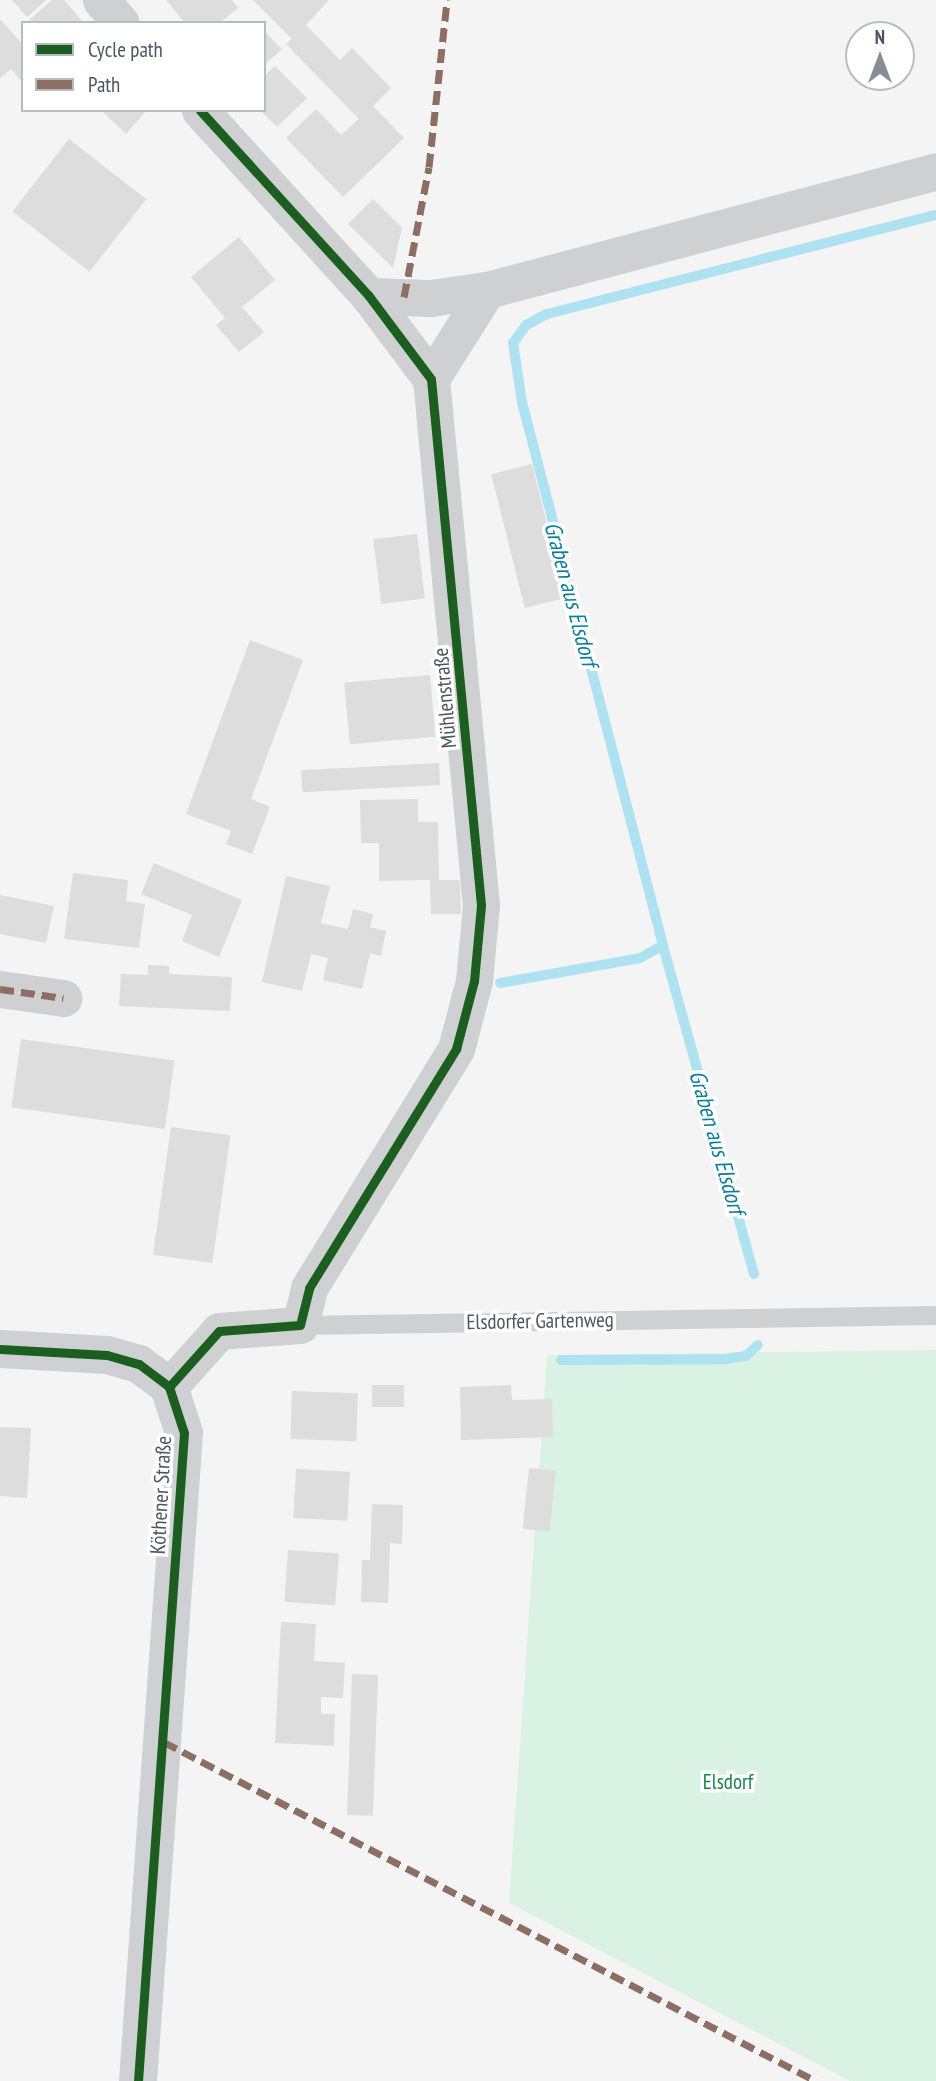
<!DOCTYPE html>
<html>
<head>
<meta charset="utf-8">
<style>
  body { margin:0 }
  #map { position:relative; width:936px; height:2081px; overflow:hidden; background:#f4f4f4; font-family:"PT Sans Narrow",sans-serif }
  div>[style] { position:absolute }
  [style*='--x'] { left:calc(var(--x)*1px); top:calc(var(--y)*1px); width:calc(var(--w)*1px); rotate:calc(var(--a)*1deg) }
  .green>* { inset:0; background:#d9f2e3 }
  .stream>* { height:10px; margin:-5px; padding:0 5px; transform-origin:5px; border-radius:5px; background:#aee2f0 }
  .building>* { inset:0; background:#ddddde; transform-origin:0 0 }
  .lane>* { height:19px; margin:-9.5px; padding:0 9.5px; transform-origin:9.5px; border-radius:9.5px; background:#ced0d2 }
  .street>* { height:37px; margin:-18.5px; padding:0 18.5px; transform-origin:18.5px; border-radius:18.5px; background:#ced0d2 }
  .secondary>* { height:38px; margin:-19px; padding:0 19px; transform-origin:19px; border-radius:19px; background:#ced0d4 }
  .quiet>* { height:7px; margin-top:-3.5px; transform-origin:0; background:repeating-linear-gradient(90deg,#8d6e63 0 14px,transparent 0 21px) }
  .cycleway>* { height:9px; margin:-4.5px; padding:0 4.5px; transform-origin:4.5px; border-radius:4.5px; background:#1b5e20 }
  span { translate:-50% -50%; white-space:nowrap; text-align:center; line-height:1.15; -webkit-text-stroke:7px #fff; paint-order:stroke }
  .street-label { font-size:21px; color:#4a5661 }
  .park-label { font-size:21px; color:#17864f }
  .water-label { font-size:23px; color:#0c7c9b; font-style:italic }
  .legend { position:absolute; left:21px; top:21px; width:245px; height:91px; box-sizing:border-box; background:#fff; border:2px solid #b7bbc0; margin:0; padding:9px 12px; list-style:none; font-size:21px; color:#4a5661 }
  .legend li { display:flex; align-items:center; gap:14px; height:35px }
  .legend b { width:35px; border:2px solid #b7bbc0 }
  .north { position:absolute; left:845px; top:21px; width:70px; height:70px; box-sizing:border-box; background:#fff; border:2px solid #b7bbc0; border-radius:50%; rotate:0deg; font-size:19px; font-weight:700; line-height:28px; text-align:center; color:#4a5661 }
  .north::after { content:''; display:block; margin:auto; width:24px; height:32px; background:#868d94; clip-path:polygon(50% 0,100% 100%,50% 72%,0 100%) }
</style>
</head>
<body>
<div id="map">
  <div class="green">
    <div style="clip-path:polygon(936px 1350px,936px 2081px,850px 2081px,509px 1903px,547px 1355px)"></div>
  </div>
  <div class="stream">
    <div style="--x:500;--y:983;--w:142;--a:-10.1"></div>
    <div style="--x:640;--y:958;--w:26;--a:-29"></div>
    <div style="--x:754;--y:1274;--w:341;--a:-105.5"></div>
    <div style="--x:663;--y:945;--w:561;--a:-104.56"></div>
    <div style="--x:522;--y:402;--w:60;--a:-98.7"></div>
    <div style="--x:513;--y:343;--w:22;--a:-54"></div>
    <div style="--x:526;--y:325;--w:24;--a:-28"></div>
    <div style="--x:547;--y:314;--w:401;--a:-14.3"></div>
    <div style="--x:561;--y:1360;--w:165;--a:-0.3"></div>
    <div style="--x:726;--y:1359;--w:20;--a:-9"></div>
    <div style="--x:746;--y:1356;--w:16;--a:-43"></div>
  </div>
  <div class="building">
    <div style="clip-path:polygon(12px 0,46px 0,27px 17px)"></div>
    <div style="clip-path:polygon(52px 0,64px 0,84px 23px,31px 23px,29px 20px)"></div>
    <div style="clip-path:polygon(166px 0,232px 0,238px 8px,220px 23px,185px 23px)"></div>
    <div style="clip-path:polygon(253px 0,329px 0,306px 25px,340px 60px,352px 48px,391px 88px,373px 106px,404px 138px,343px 197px,286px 138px,316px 109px,341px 135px,359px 119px,286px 44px,292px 39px)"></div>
    <div style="clip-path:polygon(0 19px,23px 45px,23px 83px,11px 69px,0 78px)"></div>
    <div style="clip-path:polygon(264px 31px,282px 49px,264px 65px)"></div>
    <div style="clip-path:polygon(275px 66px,307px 98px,277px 127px,260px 110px,264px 110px,264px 76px)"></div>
    <div style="clip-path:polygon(101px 110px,147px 110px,126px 134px)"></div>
    <div style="left:69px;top:139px;width:98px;height:92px;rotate:38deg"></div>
    <div style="clip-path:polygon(373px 199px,402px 228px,393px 268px,348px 224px)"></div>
    <div style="clip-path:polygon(239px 237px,275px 280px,242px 307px,264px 332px,239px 352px,216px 325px,225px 318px,191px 277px)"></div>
    <div style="left:532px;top:464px;width:138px;height:42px;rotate:76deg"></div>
    <div style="left:417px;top:534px;width:65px;height:44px;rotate:83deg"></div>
    <div style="clip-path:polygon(250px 640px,303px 660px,251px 799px,270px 807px,252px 854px,226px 844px,231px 831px,186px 814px)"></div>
    <div style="left:430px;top:675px;width:62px;height:86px;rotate:85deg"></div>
    <div style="left:439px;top:763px;width:22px;height:138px;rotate:87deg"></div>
    <div style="clip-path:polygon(418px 799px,418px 822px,438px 822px,439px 880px,460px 880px,461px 914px,431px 914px,430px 880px,379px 881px,379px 843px,361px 843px,360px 800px)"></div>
    <div style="clip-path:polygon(154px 863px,242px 900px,219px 957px,182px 941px,192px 915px,141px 894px)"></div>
    <div style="clip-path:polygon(73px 873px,128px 880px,126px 901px,145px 904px,139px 948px,64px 939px)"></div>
    <div style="clip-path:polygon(286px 876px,330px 886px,321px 923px,348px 929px,353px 909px,373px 914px,370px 927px,386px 931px,381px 956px,370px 953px,362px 989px,323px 980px,328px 958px,311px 954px,302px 991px,262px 982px)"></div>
    <div style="clip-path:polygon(0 895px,54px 906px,46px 943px,0 934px)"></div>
    <div style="clip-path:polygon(148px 965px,169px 966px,169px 974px,232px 977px,230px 1011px,119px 1006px,121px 974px,148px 975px)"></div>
    <div style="left:21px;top:1039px;width:155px;height:69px;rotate:8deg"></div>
    <div style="left:171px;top:1127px;width:60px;height:129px;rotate:8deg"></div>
    <div style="left:372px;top:1385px;width:32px;height:22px"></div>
    <div style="clip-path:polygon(511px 1385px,512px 1400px,552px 1399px,553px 1437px,461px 1440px,460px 1387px)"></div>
    <div style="left:292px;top:1391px;width:66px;height:48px;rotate:2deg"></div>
    <div style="clip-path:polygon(0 1427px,31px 1428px,27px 1498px,0 1496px)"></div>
    <div style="left:529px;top:1468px;width:27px;height:61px;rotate:6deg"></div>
    <div style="left:296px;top:1469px;width:54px;height:49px;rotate:3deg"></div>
    <div style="clip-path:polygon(372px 1504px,403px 1505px,402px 1544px,390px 1543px,388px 1603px,361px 1602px,362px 1560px,370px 1560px)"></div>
    <div style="left:288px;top:1550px;width:51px;height:52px;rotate:4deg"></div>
    <div style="clip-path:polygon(281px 1622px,316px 1624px,314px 1661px,345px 1663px,343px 1698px,321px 1697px,321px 1714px,335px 1714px,334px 1746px,275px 1743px)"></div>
    <div style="left:352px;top:1674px;width:26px;height:141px;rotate:2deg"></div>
  </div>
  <div class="lane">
    <div style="--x:300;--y:1325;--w:636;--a:-0.9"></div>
  </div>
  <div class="street">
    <div style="--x:101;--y:0;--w:30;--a:49"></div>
    <div style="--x:369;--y:296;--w:61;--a:1.9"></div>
    <div style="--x:430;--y:298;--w:58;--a:-8"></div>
    <div style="--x:431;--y:379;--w:105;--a:-57.8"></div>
    <div style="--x:487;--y:290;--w:465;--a:-14.8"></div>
    <div style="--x:0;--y:989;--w:64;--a:8.1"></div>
    <div style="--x:169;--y:1387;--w:75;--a:-48.2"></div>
    <div style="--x:219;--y:1331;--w:81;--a:-4.2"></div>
    <div style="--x:300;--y:1325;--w:38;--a:-76"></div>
    <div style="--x:309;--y:1288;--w:281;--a:-58.4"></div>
    <div style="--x:456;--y:1049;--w:70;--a:-75.2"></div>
    <div style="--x:474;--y:981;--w:76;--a:-84.7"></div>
    <div style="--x:481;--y:905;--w:528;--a:-95.43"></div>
    <div style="--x:431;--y:379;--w:104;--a:-126.8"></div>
    <div style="--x:369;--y:296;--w:251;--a:-132.3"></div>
  </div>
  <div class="secondary">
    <div style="--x:0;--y:1349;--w:107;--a:3.2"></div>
    <div style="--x:107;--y:1355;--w:33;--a:16"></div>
    <div style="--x:139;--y:1364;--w:38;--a:37"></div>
    <div style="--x:169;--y:1387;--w:48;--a:71.9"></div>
    <div style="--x:184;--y:1433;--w:650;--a:94.06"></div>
  </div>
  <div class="quiet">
    <div style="--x:404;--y:297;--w:132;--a:-79.1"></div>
    <div style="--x:429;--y:167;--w:168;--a:-83.8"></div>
    <div style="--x:0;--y:989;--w:64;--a:8.1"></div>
    <div style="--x:164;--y:1742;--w:735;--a:27.47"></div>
  </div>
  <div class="cycleway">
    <div style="--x:0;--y:1349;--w:107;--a:3.2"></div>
    <div style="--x:107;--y:1355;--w:33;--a:16"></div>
    <div style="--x:139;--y:1364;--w:38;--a:37"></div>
    <div style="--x:169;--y:1387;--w:48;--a:71.9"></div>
    <div style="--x:184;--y:1433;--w:650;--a:94.06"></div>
    <div style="--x:169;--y:1387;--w:75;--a:-48.2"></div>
    <div style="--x:219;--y:1331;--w:81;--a:-4.2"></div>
    <div style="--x:300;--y:1325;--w:38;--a:-76"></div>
    <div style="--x:309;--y:1288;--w:281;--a:-58.4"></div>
    <div style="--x:456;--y:1049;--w:70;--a:-75.2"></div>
    <div style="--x:474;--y:981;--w:76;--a:-84.7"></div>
    <div style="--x:481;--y:905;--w:528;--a:-95.43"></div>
    <div style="--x:431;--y:379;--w:104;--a:-126.8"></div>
    <div style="--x:369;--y:296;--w:251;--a:-132.3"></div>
  </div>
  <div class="street-label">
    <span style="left:445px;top:698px;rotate:-95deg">Mühlenstraße</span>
    <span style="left:540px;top:1321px;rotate:-1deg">Elsdorfer Gartenweg</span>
    <span style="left:161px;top:1495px;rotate:-87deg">Köthener Straße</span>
  </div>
  <div class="park-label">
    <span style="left:728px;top:1782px">Elsdorf</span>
  </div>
  <div class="water-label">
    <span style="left:571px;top:594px;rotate:75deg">Graben aus Elsdorf</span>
    <span style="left:717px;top:1142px;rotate:74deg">Graben aus Elsdorf</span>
  </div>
  <ul class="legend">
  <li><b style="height:9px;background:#1b5e20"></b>Cycle path</li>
  <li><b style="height:9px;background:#8d6e63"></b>Path</li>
  </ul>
  <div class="north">N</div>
</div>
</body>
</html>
